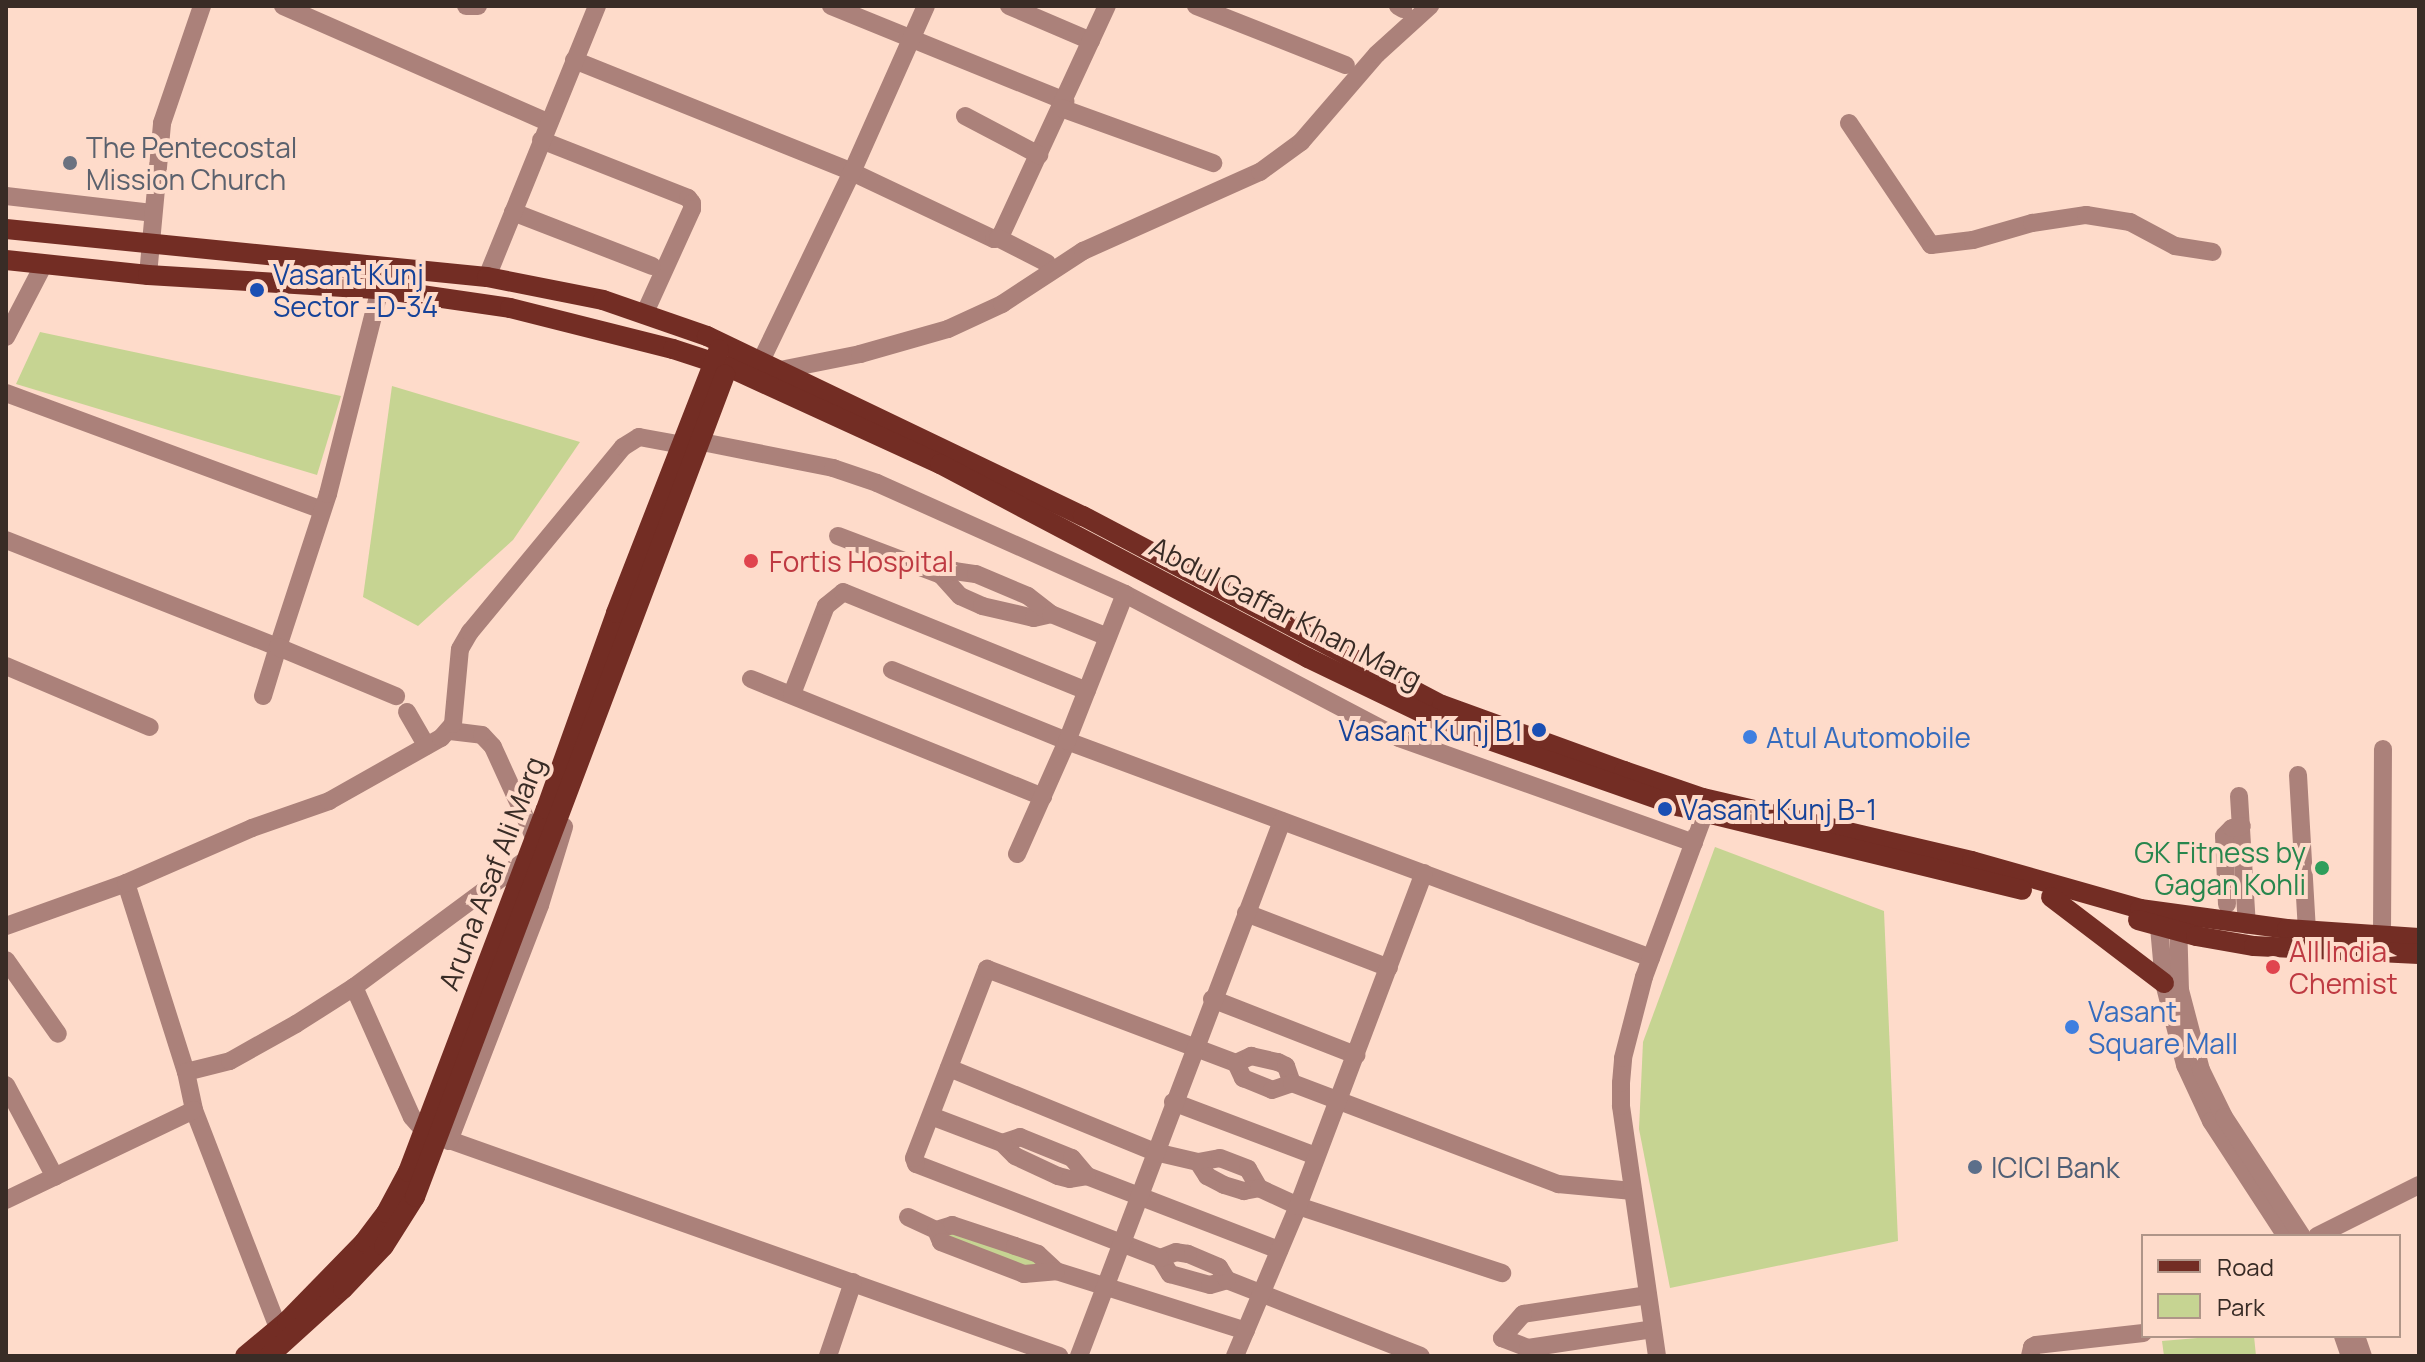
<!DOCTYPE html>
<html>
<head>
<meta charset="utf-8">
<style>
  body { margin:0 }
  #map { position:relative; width:2425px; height:1362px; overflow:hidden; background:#fedbca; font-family:Manrope,sans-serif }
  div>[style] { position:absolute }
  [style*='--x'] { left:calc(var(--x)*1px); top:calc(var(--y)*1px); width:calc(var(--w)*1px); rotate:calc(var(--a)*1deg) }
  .green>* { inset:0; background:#c6d492 }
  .minor>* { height:18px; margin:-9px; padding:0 9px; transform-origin:9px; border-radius:9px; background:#ab817a }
  .major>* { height:20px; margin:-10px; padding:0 10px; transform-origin:10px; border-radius:10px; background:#732d24 }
  .dots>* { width:22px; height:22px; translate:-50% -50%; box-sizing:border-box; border:4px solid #fedbca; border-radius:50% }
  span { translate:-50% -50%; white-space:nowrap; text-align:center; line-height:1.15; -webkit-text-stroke:8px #fedbca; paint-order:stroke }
  .worship-label { font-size:28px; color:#5b616d }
  .left { translate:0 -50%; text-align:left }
  .transit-label { font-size:28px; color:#164399 }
  .right { translate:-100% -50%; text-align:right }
  .health-label { font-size:28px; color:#be3a42 }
  .street-label { font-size:28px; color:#392c26 }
  .shop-label { font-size:28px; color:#366cbe }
  .leisure-label { font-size:28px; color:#27864d }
  .service-label { font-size:28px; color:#4e5e75 }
  .frame { position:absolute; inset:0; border:8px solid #392c26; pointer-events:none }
  .legend { position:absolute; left:2141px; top:1234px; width:260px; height:104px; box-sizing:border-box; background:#fedbca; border:2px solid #af9588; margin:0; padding:10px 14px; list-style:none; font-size:24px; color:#392c26 }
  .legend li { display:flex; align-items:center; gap:16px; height:40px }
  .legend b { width:40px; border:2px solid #af9588 }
</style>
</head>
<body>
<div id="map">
  <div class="green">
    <div style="clip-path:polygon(40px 332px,341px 396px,317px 475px,16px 384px)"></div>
    <div style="clip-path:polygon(392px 386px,580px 442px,513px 540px,418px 626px,363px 597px)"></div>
    <div style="clip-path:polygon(1715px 847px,1884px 911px,1898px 1241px,1670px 1288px,1639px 1129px,1643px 1042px)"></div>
    <div style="clip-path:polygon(950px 1229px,1037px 1259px,1031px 1275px,931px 1232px)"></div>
    <div style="clip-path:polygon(2221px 1336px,2254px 1336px,2256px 1356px,2164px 1356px,2162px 1341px)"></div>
  </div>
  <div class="minor">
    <div style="--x:283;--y:6;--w:288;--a:23.7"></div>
    <div style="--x:466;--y:6;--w:12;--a:0"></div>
    <div style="--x:831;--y:6;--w:253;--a:22.1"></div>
    <div style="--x:1009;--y:6;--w:89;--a:23.1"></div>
    <div style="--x:1196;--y:6;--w:161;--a:21.5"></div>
    <div style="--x:1398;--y:6;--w:6;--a:31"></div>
    <div style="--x:574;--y:60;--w:300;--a:21.9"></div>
    <div style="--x:852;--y:172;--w:157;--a:25.3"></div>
    <div style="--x:994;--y:239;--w:8;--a:-30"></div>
    <div style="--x:1001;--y:235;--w:252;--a:-65.2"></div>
    <div style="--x:1061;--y:108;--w:162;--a:19.9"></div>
    <div style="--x:965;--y:116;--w:84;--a:27.8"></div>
    <div style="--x:1849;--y:123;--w:147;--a:56.1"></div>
    <div style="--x:1931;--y:245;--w:42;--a:-6.8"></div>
    <div style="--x:1973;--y:240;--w:61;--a:-16.1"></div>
    <div style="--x:2032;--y:223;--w:55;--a:-8.4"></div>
    <div style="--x:2086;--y:215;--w:45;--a:9"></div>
    <div style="--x:2130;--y:222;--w:51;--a:28.1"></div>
    <div style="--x:2175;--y:246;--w:38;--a:9"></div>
    <div style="--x:541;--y:140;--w:158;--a:21.5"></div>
    <div style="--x:688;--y:198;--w:6;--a:51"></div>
    <div style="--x:692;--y:203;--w:6;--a:90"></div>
    <div style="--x:692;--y:209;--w:116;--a:114.4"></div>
    <div style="--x:6;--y:196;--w:147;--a:6.6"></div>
    <div style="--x:513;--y:212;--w:149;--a:21.2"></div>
    <div style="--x:998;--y:238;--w:55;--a:27"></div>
    <div style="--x:148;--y:275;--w:153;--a:-84.7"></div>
    <div style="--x:162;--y:123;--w:124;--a:-71.1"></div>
    <div style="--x:487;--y:277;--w:292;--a:-67.9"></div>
    <div style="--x:6;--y:337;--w:82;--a:-62.5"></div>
    <div style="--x:760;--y:363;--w:212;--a:-64.3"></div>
    <div style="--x:852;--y:172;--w:182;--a:-66"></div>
    <div style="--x:775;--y:371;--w:87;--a:-11.3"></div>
    <div style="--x:860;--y:354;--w:91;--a:-15.9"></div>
    <div style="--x:948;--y:329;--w:60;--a:-24.8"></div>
    <div style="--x:1002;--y:304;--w:97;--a:-33.2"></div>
    <div style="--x:1083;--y:251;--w:194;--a:-24.1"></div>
    <div style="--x:1260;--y:172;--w:51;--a:-36.2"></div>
    <div style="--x:1301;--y:142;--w:116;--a:-49.2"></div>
    <div style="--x:1377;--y:54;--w:72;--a:-42.2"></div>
    <div style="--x:6;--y:393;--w:337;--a:20.3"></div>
    <div style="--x:702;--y:442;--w:134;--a:11.2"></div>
    <div style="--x:833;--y:468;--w:46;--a:18.8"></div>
    <div style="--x:877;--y:483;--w:272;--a:24.1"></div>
    <div style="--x:1125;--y:594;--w:310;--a:27.7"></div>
    <div style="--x:1399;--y:738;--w:313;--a:19.6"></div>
    <div style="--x:838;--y:536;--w:110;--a:20.7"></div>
    <div style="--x:941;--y:575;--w:28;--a:48"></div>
    <div style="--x:960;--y:596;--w:24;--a:24"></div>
    <div style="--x:982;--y:606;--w:53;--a:13"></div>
    <div style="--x:1034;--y:618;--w:17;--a:-13"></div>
    <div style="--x:6;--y:540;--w:292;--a:21.5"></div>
    <div style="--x:278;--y:647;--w:161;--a:-71.9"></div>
    <div style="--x:328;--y:494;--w:211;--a:-75.8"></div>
    <div style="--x:941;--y:575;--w:14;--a:-17"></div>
    <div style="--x:954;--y:571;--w:22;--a:8"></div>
    <div style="--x:976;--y:574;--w:56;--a:22.9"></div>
    <div style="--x:1028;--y:596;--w:29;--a:38"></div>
    <div style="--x:1051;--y:614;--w:61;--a:22"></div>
    <div style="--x:6;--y:666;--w:156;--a:23"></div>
    <div style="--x:892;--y:670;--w:189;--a:22.1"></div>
    <div style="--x:1067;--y:741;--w:623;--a:20.38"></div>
    <div style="--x:751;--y:679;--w:315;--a:22"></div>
    <div style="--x:792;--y:694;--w:94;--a:-68.9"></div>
    <div style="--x:826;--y:606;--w:22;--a:-39"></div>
    <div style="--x:843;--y:592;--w:263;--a:22.1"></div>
    <div style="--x:263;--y:696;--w:51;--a:-73"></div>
    <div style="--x:278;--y:647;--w:128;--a:22.6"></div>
    <div style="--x:407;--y:712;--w:39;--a:60"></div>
    <div style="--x:450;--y:731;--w:32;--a:7"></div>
    <div style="--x:482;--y:735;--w:16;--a:47"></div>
    <div style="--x:493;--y:747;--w:101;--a:65.5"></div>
    <div style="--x:2298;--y:775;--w:156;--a:86.7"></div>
    <div style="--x:2239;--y:796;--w:129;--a:86.5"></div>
    <div style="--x:1017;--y:854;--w:124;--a:-66.1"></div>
    <div style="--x:1067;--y:741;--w:158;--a:-68.5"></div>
    <div style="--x:126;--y:883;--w:198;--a:72.4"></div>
    <div style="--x:186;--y:1072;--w:45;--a:-14"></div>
    <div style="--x:230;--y:1061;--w:76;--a:-29.3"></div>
    <div style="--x:296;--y:1024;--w:69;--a:-32.5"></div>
    <div style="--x:354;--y:987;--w:215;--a:-36.5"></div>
    <div style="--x:2227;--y:904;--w:68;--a:-92.5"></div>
    <div style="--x:2224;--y:836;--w:11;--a:-45"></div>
    <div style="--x:2232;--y:828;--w:10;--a:-11"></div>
    <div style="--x:1246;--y:913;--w:153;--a:21"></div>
    <div style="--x:2163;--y:915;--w:13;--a:108"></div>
    <div style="--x:2159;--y:927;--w:56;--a:84.9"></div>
    <div style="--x:2164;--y:983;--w:85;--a:75.6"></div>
    <div style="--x:2185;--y:1065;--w:62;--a:65.1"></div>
    <div style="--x:2211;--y:1121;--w:137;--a:56.9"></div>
    <div style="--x:2178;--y:919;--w:71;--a:88.4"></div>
    <div style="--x:2180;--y:990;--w:83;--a:75.3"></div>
    <div style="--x:2201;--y:1070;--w:52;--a:63.9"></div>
    <div style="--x:2224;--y:1117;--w:142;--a:56.8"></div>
    <div style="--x:6;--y:926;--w:127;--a:-19.7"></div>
    <div style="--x:126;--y:883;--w:137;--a:-23.6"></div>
    <div style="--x:252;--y:828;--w:82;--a:-19.3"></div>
    <div style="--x:329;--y:801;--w:129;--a:-29.4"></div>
    <div style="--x:441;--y:738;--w:18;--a:-49"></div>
    <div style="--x:453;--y:724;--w:75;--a:-84.7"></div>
    <div style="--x:460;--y:649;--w:20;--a:-60"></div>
    <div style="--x:470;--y:632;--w:240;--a:-50.4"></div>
    <div style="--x:623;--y:447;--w:19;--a:-32"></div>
    <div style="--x:639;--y:437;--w:45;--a:10.3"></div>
    <div style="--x:2382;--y:936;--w:187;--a:-89.7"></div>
    <div style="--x:6;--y:960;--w:90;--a:54.9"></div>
    <div style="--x:354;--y:987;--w:142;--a:66"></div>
    <div style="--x:412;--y:1117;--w:18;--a:49"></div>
    <div style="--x:424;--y:1131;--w:674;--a:19.51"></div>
    <div style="--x:1212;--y:999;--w:155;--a:21.3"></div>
    <div style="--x:1236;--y:1063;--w:17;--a:-25"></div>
    <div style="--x:1251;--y:1056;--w:28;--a:13"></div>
    <div style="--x:1278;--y:1062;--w:9;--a:27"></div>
    <div style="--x:1286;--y:1066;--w:18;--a:71"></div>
    <div style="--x:949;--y:1068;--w:222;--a:22.2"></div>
    <div style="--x:1155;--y:1152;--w:44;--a:13.1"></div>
    <div style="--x:1198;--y:1162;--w:22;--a:-10"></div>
    <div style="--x:1220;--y:1158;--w:30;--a:21"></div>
    <div style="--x:1248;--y:1169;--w:22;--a:60"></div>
    <div style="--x:186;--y:1072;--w:39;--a:78"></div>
    <div style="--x:194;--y:1110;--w:234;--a:68.9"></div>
    <div style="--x:6;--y:1085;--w:104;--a:62"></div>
    <div style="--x:1173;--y:1102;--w:153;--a:20.7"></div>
    <div style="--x:931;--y:1116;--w:76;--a:20.8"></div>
    <div style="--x:1002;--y:1143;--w:18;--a:45"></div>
    <div style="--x:1015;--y:1156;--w:47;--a:24.9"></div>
    <div style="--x:1058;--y:1176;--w:12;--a:14"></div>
    <div style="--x:1070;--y:1179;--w:17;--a:-10"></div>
    <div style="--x:1087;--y:1176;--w:206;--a:21.1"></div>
    <div style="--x:449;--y:1141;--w:253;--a:-68.9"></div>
    <div style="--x:540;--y:905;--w:82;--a:-72.9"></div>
    <div style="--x:1002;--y:1143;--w:19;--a:-18"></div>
    <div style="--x:1020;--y:1137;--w:56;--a:22"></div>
    <div style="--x:1072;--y:1158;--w:23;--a:50"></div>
    <div style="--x:1198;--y:1162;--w:17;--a:57"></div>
    <div style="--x:1207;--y:1176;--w:19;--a:28"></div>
    <div style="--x:1224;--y:1185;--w:21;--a:17"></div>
    <div style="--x:1244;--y:1191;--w:15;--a:-11"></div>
    <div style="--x:1259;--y:1188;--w:43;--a:24.8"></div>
    <div style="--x:1298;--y:1206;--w:215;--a:18.2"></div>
    <div style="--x:6;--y:1200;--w:208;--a:-25.6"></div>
    <div style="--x:908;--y:1217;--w:31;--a:25"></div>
    <div style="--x:936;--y:1230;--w:17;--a:-17"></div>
    <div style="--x:952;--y:1225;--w:66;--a:18.4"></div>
    <div style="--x:1015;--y:1246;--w:24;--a:19"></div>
    <div style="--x:1038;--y:1254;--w:25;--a:43"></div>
    <div style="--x:1056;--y:1271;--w:199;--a:17.5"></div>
    <div style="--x:936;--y:1230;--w:13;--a:67"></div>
    <div style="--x:941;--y:1242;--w:89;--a:21.1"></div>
    <div style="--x:1024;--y:1274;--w:32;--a:-5"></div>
    <div style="--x:2317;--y:1236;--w:114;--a:-26.6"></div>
    <div style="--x:1160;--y:1258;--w:19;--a:58"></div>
    <div style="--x:1170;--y:1274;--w:41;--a:15.4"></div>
    <div style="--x:1210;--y:1285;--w:18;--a:-16"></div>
    <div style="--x:1227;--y:1280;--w:208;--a:21.4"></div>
    <div style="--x:1227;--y:1280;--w:15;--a:-122"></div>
    <div style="--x:1219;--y:1267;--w:34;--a:-157"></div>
    <div style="--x:1188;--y:1254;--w:12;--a:-171"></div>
    <div style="--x:1176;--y:1252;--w:17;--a:159"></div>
    <div style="--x:1160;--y:1258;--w:261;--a:-158.9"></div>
    <div style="--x:916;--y:1164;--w:6;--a:-108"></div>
    <div style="--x:914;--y:1158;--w:203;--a:-68.9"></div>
    <div style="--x:987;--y:969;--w:266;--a:20.7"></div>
    <div style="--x:1236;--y:1063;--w:17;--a:65"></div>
    <div style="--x:1243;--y:1078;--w:31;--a:22"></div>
    <div style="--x:1272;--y:1090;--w:21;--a:-19"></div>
    <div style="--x:1292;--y:1083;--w:285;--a:20.8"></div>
    <div style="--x:1558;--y:1184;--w:75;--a:5.3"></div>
    <div style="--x:1648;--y:1295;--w:126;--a:171.4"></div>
    <div style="--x:1523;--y:1314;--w:32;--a:131"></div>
    <div style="--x:1502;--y:1338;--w:28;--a:21"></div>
    <div style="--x:1528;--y:1348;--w:126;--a:-8.6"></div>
    <div style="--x:2343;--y:1336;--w:21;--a:71"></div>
    <div style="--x:2356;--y:1336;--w:21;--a:71"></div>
    <div style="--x:828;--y:1356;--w:78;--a:-71.3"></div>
    <div style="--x:1079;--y:1356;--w:572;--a:-69.22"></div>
    <div style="--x:1235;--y:1356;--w:163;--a:-67.2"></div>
    <div style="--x:1298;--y:1206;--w:356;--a:-69.3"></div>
    <div style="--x:1657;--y:1356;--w:253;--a:-98.2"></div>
    <div style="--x:1621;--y:1106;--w:23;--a:-90"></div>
    <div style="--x:1621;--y:1083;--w:25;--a:-85"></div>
    <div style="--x:1623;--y:1058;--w:84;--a:-75.5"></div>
    <div style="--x:1644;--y:977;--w:176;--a:-69.7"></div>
    <div style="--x:2030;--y:1356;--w:9;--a:-77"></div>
    <div style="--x:2032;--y:1347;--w:4;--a:-27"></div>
    <div style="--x:2036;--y:1345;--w:108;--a:-6.4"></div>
  </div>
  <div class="major">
    <div style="--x:6;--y:229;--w:483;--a:5.7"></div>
    <div style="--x:487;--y:277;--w:118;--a:11.2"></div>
    <div style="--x:603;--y:300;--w:110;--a:19.1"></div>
    <div style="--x:707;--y:336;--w:417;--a:25.6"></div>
    <div style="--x:1083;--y:516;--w:406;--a:27.8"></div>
    <div style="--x:1442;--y:705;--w:194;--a:19.9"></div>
    <div style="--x:1624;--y:771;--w:83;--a:18.9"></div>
    <div style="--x:1703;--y:798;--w:276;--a:13.2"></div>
    <div style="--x:1972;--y:861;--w:175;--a:15.9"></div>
    <div style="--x:2140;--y:909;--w:148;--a:7.7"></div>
    <div style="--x:2287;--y:929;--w:132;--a:3.9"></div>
    <div style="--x:6;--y:260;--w:143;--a:6"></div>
    <div style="--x:148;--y:275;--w:232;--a:3.5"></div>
    <div style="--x:380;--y:289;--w:131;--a:8.3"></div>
    <div style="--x:510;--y:308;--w:168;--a:14.1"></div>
    <div style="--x:673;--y:349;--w:58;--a:18.1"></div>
    <div style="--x:728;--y:367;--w:233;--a:24.6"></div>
    <div style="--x:940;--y:464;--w:416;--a:27.8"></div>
    <div style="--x:1308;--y:658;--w:157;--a:25.7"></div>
    <div style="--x:1449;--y:726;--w:243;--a:19.3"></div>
    <div style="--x:1678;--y:806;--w:354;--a:13.7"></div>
    <div style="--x:2051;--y:897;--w:142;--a:37.3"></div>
    <div style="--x:2138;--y:920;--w:60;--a:15.4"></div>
    <div style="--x:2196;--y:936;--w:59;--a:9.8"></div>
    <div style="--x:2254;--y:946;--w:165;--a:2.8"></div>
    <div style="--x:245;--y:1356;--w:55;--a:-39.8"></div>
    <div style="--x:287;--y:1321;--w:110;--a:-45.7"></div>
    <div style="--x:364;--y:1242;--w:36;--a:-53"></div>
    <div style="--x:386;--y:1213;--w:47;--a:-61.8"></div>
    <div style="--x:408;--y:1172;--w:388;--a:-69.2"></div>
    <div style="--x:546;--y:809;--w:208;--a:-70.3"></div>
    <div style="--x:616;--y:613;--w:283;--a:-68.7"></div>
    <div style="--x:269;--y:1356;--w:100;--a:-42.2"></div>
    <div style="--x:343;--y:1289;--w:59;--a:-46.4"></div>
    <div style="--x:384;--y:1246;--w:58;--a:-57.7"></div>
    <div style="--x:415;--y:1197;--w:879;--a:-69.34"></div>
  </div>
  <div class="dots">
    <div style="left:70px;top:163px;background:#6b7280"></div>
    <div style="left:257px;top:290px;background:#1a4fb4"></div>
    <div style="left:751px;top:561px;background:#e0444e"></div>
    <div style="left:1539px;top:730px;background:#1a4fb4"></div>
    <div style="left:1750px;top:737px;background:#3f7fe0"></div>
    <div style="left:1665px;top:809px;background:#1a4fb4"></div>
    <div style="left:2322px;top:868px;background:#2e9e5b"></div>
    <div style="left:2273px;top:967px;background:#e0444e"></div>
    <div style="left:2072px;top:1027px;background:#3f7fe0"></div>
    <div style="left:1975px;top:1167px;background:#5c6f8a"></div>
  </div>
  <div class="worship-label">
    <span class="left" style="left:86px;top:163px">The Pentecostal<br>Mission Church</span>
  </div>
  <div class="transit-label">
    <span class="left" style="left:273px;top:290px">Vasant Kunj<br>Sector -D-34</span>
    <span class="right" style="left:1523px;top:730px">Vasant Kunj B1</span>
    <span class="left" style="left:1681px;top:809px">Vasant Kunj B-1</span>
  </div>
  <div class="health-label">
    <span class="left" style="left:769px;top:561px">Fortis Hospital</span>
    <span class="left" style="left:2289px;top:967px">All India<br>Chemist</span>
  </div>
  <div class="street-label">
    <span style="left:1286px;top:612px;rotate:27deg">Abdul Gaffar Khan Marg</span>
    <span style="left:491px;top:873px;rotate:-69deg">Aruna Asaf Ali Marg</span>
  </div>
  <div class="shop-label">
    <span class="left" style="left:1766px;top:737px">Atul Automobile</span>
    <span class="left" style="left:2088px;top:1027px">Vasant<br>Square Mall</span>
  </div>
  <div class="leisure-label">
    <span class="right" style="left:2306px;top:868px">GK Fitness by<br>Gagan Kohli</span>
  </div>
  <div class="service-label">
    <span class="left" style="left:1991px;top:1167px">ICICI Bank</span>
  </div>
  <div class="frame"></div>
  <ul class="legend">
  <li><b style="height:10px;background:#732d24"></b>Road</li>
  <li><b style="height:22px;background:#c6d492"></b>Park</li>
  </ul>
</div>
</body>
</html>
